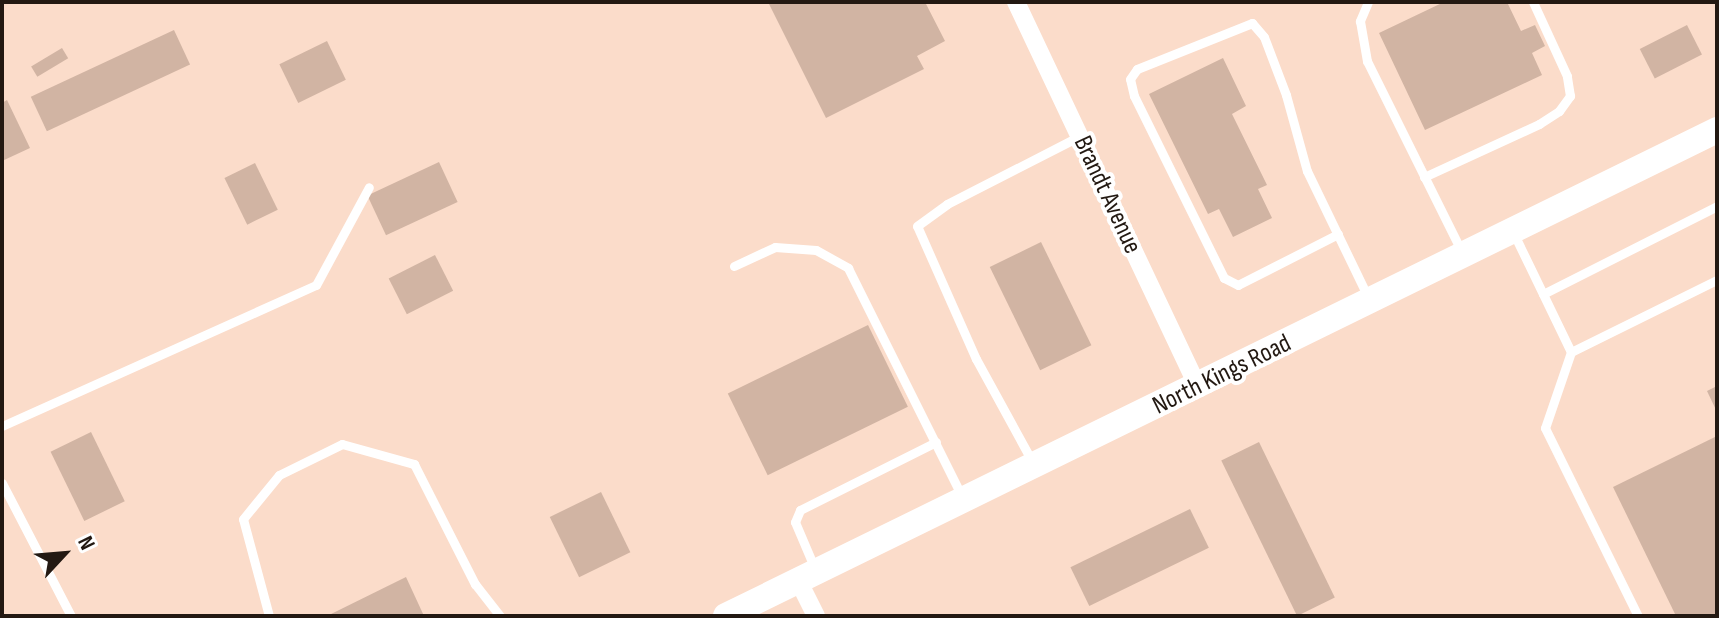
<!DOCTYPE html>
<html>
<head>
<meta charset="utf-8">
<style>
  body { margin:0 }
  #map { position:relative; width:1719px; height:618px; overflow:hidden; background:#fbdcca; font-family:"Sofia Sans Condensed",sans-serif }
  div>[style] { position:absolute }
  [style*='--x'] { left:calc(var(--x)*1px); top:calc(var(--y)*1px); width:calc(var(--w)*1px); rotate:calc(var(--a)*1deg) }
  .building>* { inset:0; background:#d1b4a3; transform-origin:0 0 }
  .lane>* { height:9px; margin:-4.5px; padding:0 4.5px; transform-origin:4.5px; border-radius:4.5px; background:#fff }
  .street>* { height:18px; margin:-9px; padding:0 9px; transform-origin:9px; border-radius:9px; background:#fff }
  .secondary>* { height:26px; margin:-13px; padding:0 13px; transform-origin:13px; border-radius:13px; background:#fff }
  span { translate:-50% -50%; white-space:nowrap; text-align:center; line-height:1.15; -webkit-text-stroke:8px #fff; paint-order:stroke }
  .street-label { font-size:26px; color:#231912 }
  .frame { position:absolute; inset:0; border:4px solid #231912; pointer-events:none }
  .north { position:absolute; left:24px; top:514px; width:80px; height:80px; -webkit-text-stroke:6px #fff; paint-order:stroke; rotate:64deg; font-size:22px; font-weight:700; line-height:32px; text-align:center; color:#231912 }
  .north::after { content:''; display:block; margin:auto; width:28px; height:36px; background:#231912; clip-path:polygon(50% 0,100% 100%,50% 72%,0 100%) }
</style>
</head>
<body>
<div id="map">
  <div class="building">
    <div style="clip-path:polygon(768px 2px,925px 2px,945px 41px,917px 56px,924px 69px,826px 118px)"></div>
    <div style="clip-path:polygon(1444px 2px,1507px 2px,1521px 31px,1535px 25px,1545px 46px,1532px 53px,1542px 75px,1425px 130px,1379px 33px)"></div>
    <div style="left:1687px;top:25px;width:33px;height:53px;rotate:63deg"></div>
    <div style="left:174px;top:30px;width:38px;height:158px;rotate:65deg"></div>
    <div style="left:327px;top:41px;width:43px;height:53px;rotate:64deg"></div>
    <div style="left:62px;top:48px;width:12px;height:36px;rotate:59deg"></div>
    <div style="clip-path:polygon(1223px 58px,1246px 106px,1232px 114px,1267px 185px,1258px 189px,1272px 218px,1233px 237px,1219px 209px,1208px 214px,1149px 94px)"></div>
    <div style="clip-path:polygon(7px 100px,30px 148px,2px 161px,2px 103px)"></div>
    <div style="left:439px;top:162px;width:44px;height:79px;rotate:65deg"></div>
    <div style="left:255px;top:163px;width:52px;height:34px;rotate:64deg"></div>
    <div style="left:1041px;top:242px;width:115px;height:57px;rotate:64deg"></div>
    <div style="left:435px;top:255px;width:40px;height:52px;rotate:63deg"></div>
    <div style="left:868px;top:325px;width:91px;height:156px;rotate:64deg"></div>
    <div style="clip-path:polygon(1717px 386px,1717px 412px,1707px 391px)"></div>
    <div style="left:91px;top:432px;width:77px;height:45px;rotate:64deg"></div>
    <div style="clip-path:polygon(1717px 436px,1717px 616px,1676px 616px,1613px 487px)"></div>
    <div style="left:1259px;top:442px;width:173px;height:42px;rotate:64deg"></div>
    <div style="left:601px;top:492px;width:67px;height:57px;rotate:64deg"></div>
    <div style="left:1190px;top:509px;width:43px;height:133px;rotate:64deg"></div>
    <div style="clip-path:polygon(406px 577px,424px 616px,327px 616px)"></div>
  </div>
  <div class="lane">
    <div style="--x:1368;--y:2;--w:21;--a:113"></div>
    <div style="--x:1360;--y:21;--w:41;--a:80.1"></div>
    <div style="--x:1367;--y:61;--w:213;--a:63.6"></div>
    <div style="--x:1424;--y:177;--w:127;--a:-24.7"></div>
    <div style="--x:1539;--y:124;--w:24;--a:-33"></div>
    <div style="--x:1559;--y:111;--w:19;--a:-54"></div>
    <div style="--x:1570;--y:96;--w:20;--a:-99"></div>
    <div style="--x:1567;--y:76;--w:81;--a:-114.7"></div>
    <div style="--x:1513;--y:232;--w:133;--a:64.2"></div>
    <div style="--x:1571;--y:352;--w:163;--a:-26.3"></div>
    <div style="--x:1338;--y:234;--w:112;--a:153"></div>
    <div style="--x:1238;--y:285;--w:16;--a:-153"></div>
    <div style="--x:1224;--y:278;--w:203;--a:-116.3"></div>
    <div style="--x:1134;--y:96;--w:17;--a:-103"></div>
    <div style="--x:1130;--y:79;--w:12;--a:-55"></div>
    <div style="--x:1137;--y:69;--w:124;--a:-21.8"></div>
    <div style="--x:1252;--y:23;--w:18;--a:49"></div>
    <div style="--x:1264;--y:37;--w:62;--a:69.2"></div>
    <div style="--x:1286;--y:95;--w:79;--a:74.6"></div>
    <div style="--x:1307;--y:171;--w:142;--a:64.2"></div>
    <div style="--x:734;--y:266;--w:45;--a:-24.9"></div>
    <div style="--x:775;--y:247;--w:41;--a:4.2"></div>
    <div style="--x:816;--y:250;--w:37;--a:29"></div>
    <div style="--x:848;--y:268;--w:256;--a:63.5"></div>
    <div style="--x:1543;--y:294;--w:195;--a:-26.8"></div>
    <div style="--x:1571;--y:352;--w:80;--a:108.9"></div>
    <div style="--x:1545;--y:428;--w:210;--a:63.7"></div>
    <div style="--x:2;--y:426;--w:344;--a:-24.2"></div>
    <div style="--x:316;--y:285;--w:111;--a:-61.6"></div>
    <div style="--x:1033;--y:463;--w:119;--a:-118.7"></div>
    <div style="--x:976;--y:359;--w:145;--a:-113.9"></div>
    <div style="--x:917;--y:226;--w:37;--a:-36"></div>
    <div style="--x:947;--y:204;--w:149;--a:-27.1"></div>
    <div style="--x:2;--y:483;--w:150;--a:62.6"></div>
    <div style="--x:815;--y:569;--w:51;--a:-113.1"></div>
    <div style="--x:795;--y:522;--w:13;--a:-67"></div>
    <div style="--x:800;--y:510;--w:152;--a:-26.6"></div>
    <div style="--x:269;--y:616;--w:100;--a:-105"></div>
    <div style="--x:243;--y:519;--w:57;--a:-50.7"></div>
    <div style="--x:279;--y:475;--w:70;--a:-26.2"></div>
    <div style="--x:342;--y:444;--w:75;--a:15.5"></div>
    <div style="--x:414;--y:464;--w:135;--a:63.1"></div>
    <div style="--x:475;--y:584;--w:41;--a:52"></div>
  </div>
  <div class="street">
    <div style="--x:1016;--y:2;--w:426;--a:64.7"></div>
    <div style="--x:798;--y:580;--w:40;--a:63.4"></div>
  </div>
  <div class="secondary">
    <div style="--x:726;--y:616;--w:1104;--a:-26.12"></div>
  </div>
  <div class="street-label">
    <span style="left:1107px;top:195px;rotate:65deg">Brandt Avenue</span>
    <span style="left:1222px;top:375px;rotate:-26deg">North Kings Road</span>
  </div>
  <div class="frame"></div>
  <div class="north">N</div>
</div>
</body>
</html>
